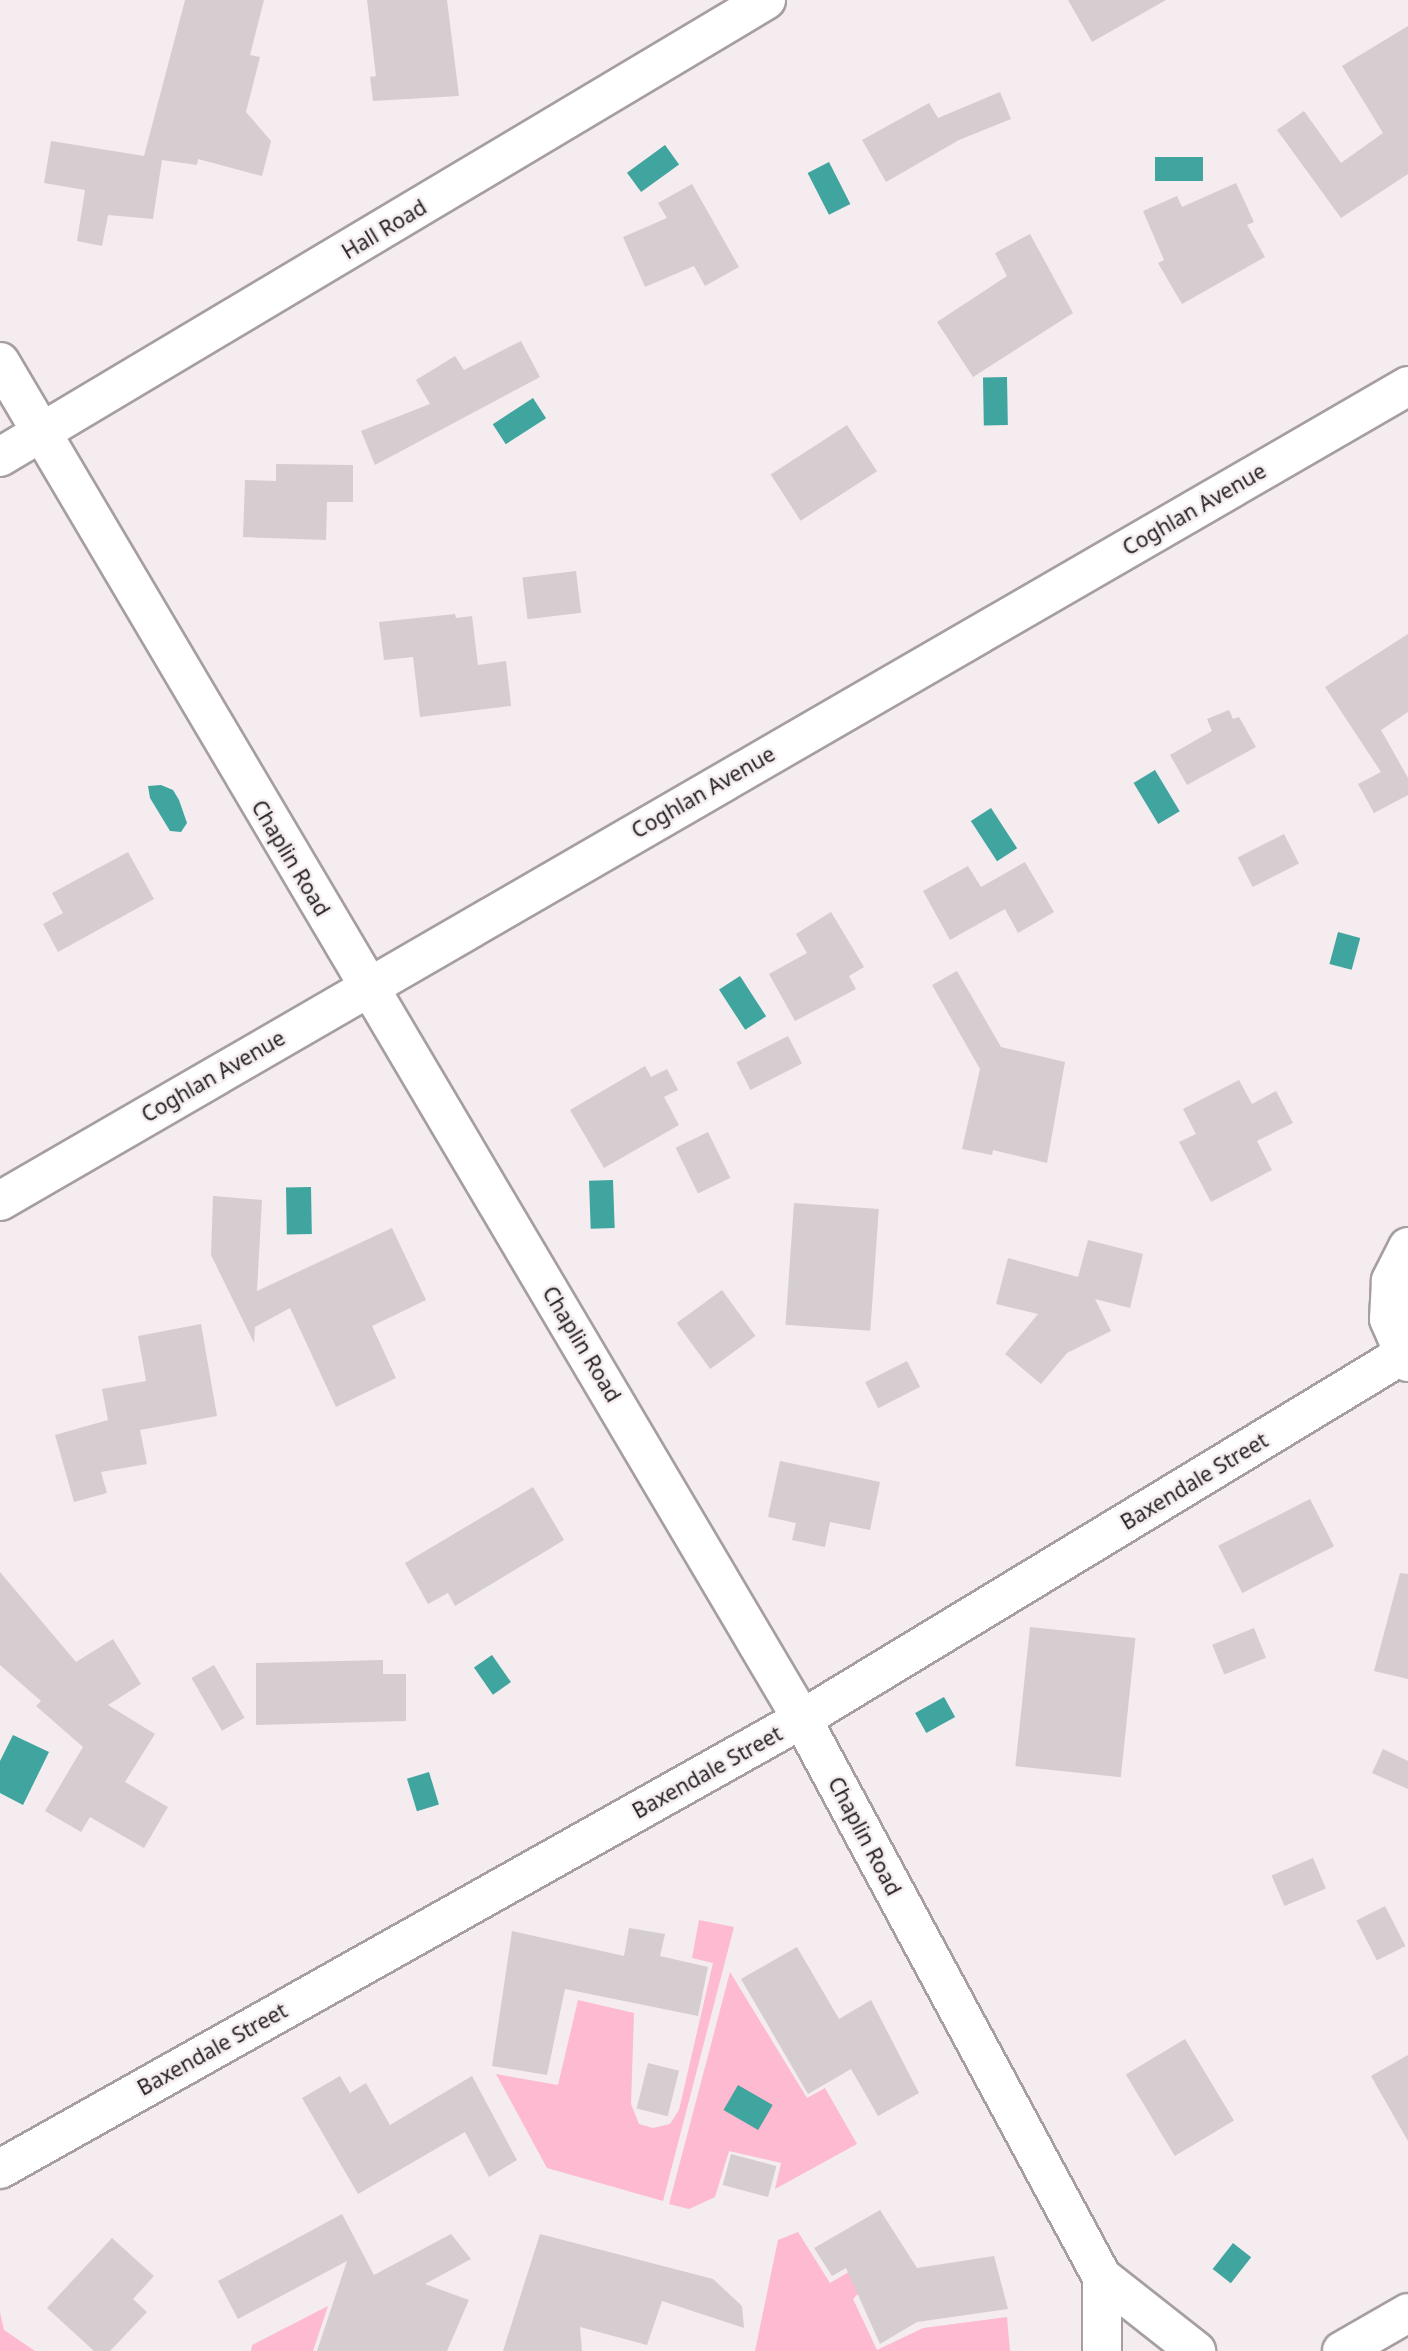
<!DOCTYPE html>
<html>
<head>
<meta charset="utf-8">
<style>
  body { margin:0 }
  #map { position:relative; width:1408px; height:2351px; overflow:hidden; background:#f4ecee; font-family:"Noto Sans",sans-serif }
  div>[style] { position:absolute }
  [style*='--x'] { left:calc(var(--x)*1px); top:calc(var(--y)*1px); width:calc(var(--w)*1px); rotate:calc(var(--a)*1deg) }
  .green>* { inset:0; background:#fdbad0 }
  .water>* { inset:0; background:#40a49f; transform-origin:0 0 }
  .building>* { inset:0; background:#d5cdcf; transform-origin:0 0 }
  .roads { filter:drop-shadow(2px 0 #a69ea0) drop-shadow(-2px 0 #a69ea0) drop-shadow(0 2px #a69ea0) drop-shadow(0 -2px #a69ea0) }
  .minor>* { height:38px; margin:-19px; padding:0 19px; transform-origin:19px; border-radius:19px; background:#fff }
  span { translate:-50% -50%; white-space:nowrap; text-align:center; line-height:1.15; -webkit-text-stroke:5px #f4ecee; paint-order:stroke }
  .street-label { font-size:21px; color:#262324 }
</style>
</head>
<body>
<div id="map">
  <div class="green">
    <div style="clip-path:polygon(699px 1920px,734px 1927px,663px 2201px,547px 2168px,496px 2074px,558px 2085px,578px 2000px,634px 2013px,631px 2104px,639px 2124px,653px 2128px,670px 2124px,679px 2110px,713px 1963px,692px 1958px)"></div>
    <div style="clip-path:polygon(730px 1972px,807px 2098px,825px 2088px,857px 2144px,775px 2189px,781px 2163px,729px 2151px,715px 2197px,689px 2209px,669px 2204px)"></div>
    <div style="clip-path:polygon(798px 2232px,830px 2283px,869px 2260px,876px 2275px,853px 2299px,877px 2350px,923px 2328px,1007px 2317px,1010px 2351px,755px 2351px,778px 2240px)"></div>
    <div style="clip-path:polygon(328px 2306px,313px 2351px,251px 2351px,252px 2345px)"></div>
    <div style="clip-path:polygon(0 2312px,4px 2330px,35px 2351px,0 2351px)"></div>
  </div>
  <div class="water">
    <div style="left:665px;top:145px;width:24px;height:47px;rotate:54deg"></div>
    <div style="left:1203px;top:157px;width:24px;height:48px;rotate:90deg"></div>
    <div style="left:829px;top:162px;width:47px;height:24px;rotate:63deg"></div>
    <div style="left:1007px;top:377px;width:48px;height:24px;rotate:89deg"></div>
    <div style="left:533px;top:398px;width:24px;height:48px;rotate:57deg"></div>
    <div style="left:1155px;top:770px;width:48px;height:25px;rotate:59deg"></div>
    <div style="clip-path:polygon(161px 785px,173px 790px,179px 800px,187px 823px,181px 832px,170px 831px,150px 798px,148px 786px)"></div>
    <div style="left:991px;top:808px;width:48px;height:24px;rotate:57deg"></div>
    <div style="left:1338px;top:932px;width:23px;height:33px;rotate:15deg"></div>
    <div style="left:740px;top:976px;width:48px;height:25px;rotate:57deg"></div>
    <div style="left:613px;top:1180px;width:48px;height:24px;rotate:88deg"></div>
    <div style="left:311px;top:1187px;width:47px;height:25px;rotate:89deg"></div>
    <div style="left:492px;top:1655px;width:33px;height:22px;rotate:55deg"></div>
    <div style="left:944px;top:1697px;width:23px;height:33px;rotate:61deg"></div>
    <div style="clip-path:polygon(13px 1735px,49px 1752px,23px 1805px,0 1793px,0 1761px)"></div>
    <div style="left:429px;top:1772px;width:34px;height:23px;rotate:73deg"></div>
    <div style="left:738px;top:2085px;width:40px;height:29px;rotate:30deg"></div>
    <div style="left:1233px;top:2243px;width:23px;height:33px;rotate:38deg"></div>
  </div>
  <div class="building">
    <div style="clip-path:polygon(185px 0,264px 0,250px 55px,260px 57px,246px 112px,271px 141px,262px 176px,198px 159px,197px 165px,162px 160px,153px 219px,108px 215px,102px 246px,77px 241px,85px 190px,44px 183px,51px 141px,144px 156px)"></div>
    <div style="clip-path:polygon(367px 0,447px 0,459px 96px,373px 101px,370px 77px,376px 76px)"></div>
    <div style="clip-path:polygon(1068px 0,1166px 0,1092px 42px)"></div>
    <div style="clip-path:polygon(1408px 26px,1408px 174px,1341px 218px,1277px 130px,1304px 111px,1341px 163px,1383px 133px,1342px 66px)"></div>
    <div style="clip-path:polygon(1000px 92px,1011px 119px,959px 140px,886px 182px,862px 140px,929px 103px,938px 118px)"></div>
    <div style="clip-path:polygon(1236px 183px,1254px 222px,1247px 225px,1265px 257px,1182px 304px,1158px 263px,1164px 260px,1143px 211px,1177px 196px,1182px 207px)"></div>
    <div style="clip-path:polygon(692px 184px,739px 267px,705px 286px,694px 266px,645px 287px,623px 237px,667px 218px,658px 203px)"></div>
    <div style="clip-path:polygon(1030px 234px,1073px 313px,973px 377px,937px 322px,1007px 276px,995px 253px)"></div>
    <div style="clip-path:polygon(521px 341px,540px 377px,375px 465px,361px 431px,430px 404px,416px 380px,455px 356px,464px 370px)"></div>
    <div style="left:847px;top:425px;width:55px;height:91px;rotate:57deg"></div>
    <div style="clip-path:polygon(276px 464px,353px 465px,353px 502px,327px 502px,326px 540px,243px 537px,245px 480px,276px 481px)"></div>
    <div style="left:576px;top:571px;width:42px;height:54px;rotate:83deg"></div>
    <div style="clip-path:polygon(455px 614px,456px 618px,472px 616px,478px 665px,506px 661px,511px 706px,420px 717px,413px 657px,384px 660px,379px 622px)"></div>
    <div style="clip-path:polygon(1408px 634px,1408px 712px,1381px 730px,1408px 778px,1408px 795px,1374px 813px,1358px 784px,1381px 772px,1325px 687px)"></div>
    <div style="clip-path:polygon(1229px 710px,1233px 719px,1239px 717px,1256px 747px,1187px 785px,1170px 755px,1212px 731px,1207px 719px)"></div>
    <div style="left:1284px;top:834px;width:33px;height:52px;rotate:63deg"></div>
    <div style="clip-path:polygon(128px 852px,154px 899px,58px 952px,43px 924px,63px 913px,52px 893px)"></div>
    <div style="clip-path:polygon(1025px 862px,1054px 912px,1018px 933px,1005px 909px,950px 940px,923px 891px,968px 866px,981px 887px)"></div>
    <div style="clip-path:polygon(831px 912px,864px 967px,849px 976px,856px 989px,795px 1021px,769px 974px,807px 953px,796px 934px)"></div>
    <div style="clip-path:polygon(957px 971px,1001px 1047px,1065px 1062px,1047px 1163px,993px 1150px,992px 1155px,962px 1149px,980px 1069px,932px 985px)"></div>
    <div style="left:788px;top:1036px;width:31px;height:58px;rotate:63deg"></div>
    <div style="clip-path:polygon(645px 1066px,651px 1077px,667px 1069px,678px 1090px,664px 1097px,679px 1125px,604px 1168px,570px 1110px)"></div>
    <div style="clip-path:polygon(1239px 1080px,1252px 1104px,1276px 1091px,1293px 1123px,1257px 1141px,1272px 1170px,1211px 1202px,1179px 1142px,1196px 1134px,1183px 1109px)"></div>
    <div style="left:708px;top:1132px;width:51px;height:36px;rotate:64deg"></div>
    <div style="clip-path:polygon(213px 1196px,262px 1200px,257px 1291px,392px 1228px,426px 1300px,372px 1326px,396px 1378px,336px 1407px,290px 1308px,255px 1327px,254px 1343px,211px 1255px)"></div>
    <div style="left:794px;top:1203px;width:85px;height:122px;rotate:4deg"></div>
    <div style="clip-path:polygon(1088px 1240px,1143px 1254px,1130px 1308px,1095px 1299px,1111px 1331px,1067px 1353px,1041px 1384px,1005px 1354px,1038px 1314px,996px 1304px,1008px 1258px,1078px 1277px)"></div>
    <div style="left:722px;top:1290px;width:57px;height:56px;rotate:54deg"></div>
    <div style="clip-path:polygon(201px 1324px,217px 1416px,140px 1430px,147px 1464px,101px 1472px,107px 1493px,74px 1502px,55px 1435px,108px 1420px,102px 1389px,146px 1381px,138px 1336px)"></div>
    <div style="left:907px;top:1361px;width:29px;height:47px;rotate:63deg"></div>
    <div style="clip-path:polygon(780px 1461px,880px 1482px,870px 1530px,830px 1522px,825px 1547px,792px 1540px,796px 1523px,768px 1517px)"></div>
    <div style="clip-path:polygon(533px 1487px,564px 1540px,455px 1606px,448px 1593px,428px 1604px,405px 1563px)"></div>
    <div style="left:1310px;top:1499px;width:53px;height:103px;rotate:63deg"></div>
    <div style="clip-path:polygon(0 1572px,76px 1662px,113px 1639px,141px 1684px,108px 1705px,155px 1734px,125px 1782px,168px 1807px,144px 1848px,90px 1817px,81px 1832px,45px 1811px,83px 1747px,36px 1706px,41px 1701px,0 1665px)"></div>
    <div style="clip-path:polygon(1400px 1573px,1408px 1574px,1408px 1679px,1374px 1671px)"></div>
    <div style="left:1030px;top:1627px;width:106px;height:140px;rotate:6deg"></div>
    <div style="left:1254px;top:1628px;width:32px;height:45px;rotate:68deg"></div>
    <div style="clip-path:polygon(383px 1660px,383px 1674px,406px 1674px,406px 1721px,256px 1725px,256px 1663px)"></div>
    <div style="left:214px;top:1665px;width:61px;height:26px;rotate:60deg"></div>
    <div style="clip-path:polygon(1383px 1749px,1408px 1761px,1408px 1789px,1372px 1773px)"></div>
    <div style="left:1313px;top:1858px;width:33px;height:45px;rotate:67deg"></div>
    <div style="left:1385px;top:1906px;width:45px;height:32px;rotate:63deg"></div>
    <div style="clip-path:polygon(629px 1928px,665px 1934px,660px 1956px,708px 1967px,698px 2016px,565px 1989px,547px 2075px,492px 2066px,512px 1931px,624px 1956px)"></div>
    <div style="clip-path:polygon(797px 1947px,839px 2019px,871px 2000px,919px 2093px,878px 2116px,851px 2069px,808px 2094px,741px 1979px)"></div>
    <div style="left:1185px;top:2039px;width:95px;height:69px;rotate:59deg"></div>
    <div style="clip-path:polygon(1408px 2055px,1408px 2141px,1371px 2076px)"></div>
    <div style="left:648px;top:2063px;width:32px;height:47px;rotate:14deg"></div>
    <div style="clip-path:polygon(340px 2076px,350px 2093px,366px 2083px,390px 2125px,472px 2076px,517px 2160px,489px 2177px,465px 2132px,358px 2194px,302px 2098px)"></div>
    <div style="left:731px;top:2154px;width:47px;height:32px;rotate:15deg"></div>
    <div style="clip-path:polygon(880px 2210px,917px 2268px,994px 2256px,1008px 2309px,917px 2322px,880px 2344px,846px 2268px,832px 2276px,814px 2248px)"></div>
    <div style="clip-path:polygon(342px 2214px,374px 2275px,451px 2234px,471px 2259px,425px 2284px,469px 2300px,447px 2351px,317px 2351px,347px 2261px,238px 2319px,218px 2281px)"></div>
    <div style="clip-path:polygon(540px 2234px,713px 2279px,742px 2306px,744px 2328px,662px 2301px,647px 2345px,580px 2327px,582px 2351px,503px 2351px)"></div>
    <div style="clip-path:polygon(112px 2238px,154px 2276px,133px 2299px,147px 2312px,110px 2351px,94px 2351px,47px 2308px)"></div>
  </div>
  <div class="roads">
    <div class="minor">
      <div style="--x:0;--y:362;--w:1576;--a:59.42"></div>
      <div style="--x:802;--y:1719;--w:634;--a:61.74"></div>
      <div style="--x:1102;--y:2277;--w:74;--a:90"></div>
      <div style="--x:0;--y:457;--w:892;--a:-30.82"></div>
      <div style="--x:0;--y:1201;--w:1627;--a:-30.06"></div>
      <div style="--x:1408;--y:1247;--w:38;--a:117"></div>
      <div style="--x:1391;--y:1281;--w:38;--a:93"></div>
      <div style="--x:1389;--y:1319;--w:47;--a:66.2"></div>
      <div style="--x:0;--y:2169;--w:920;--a:-29.3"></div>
      <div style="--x:802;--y:1719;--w:702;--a:-31.24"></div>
      <div style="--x:1102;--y:2277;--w:120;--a:38.2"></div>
      <div style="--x:1342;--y:2351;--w:76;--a:-29.9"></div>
    </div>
  </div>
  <div class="street-label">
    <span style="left:384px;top:229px;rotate:-31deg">Hall Road</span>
    <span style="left:1194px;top:509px;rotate:-30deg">Coghlan Avenue</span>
    <span style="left:703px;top:792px;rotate:-30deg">Coghlan Avenue</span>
    <span style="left:291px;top:858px;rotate:59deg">Chaplin Road</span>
    <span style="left:213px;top:1076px;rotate:-30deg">Coghlan Avenue</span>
    <span style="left:582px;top:1344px;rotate:59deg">Chaplin Road</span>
    <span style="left:1194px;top:1481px;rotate:-31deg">Baxendale Street</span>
    <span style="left:707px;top:1772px;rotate:-29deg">Baxendale Street</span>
    <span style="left:865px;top:1836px;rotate:62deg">Chaplin Road</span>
    <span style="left:212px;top:2049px;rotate:-29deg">Baxendale Street</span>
  </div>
</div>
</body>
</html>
